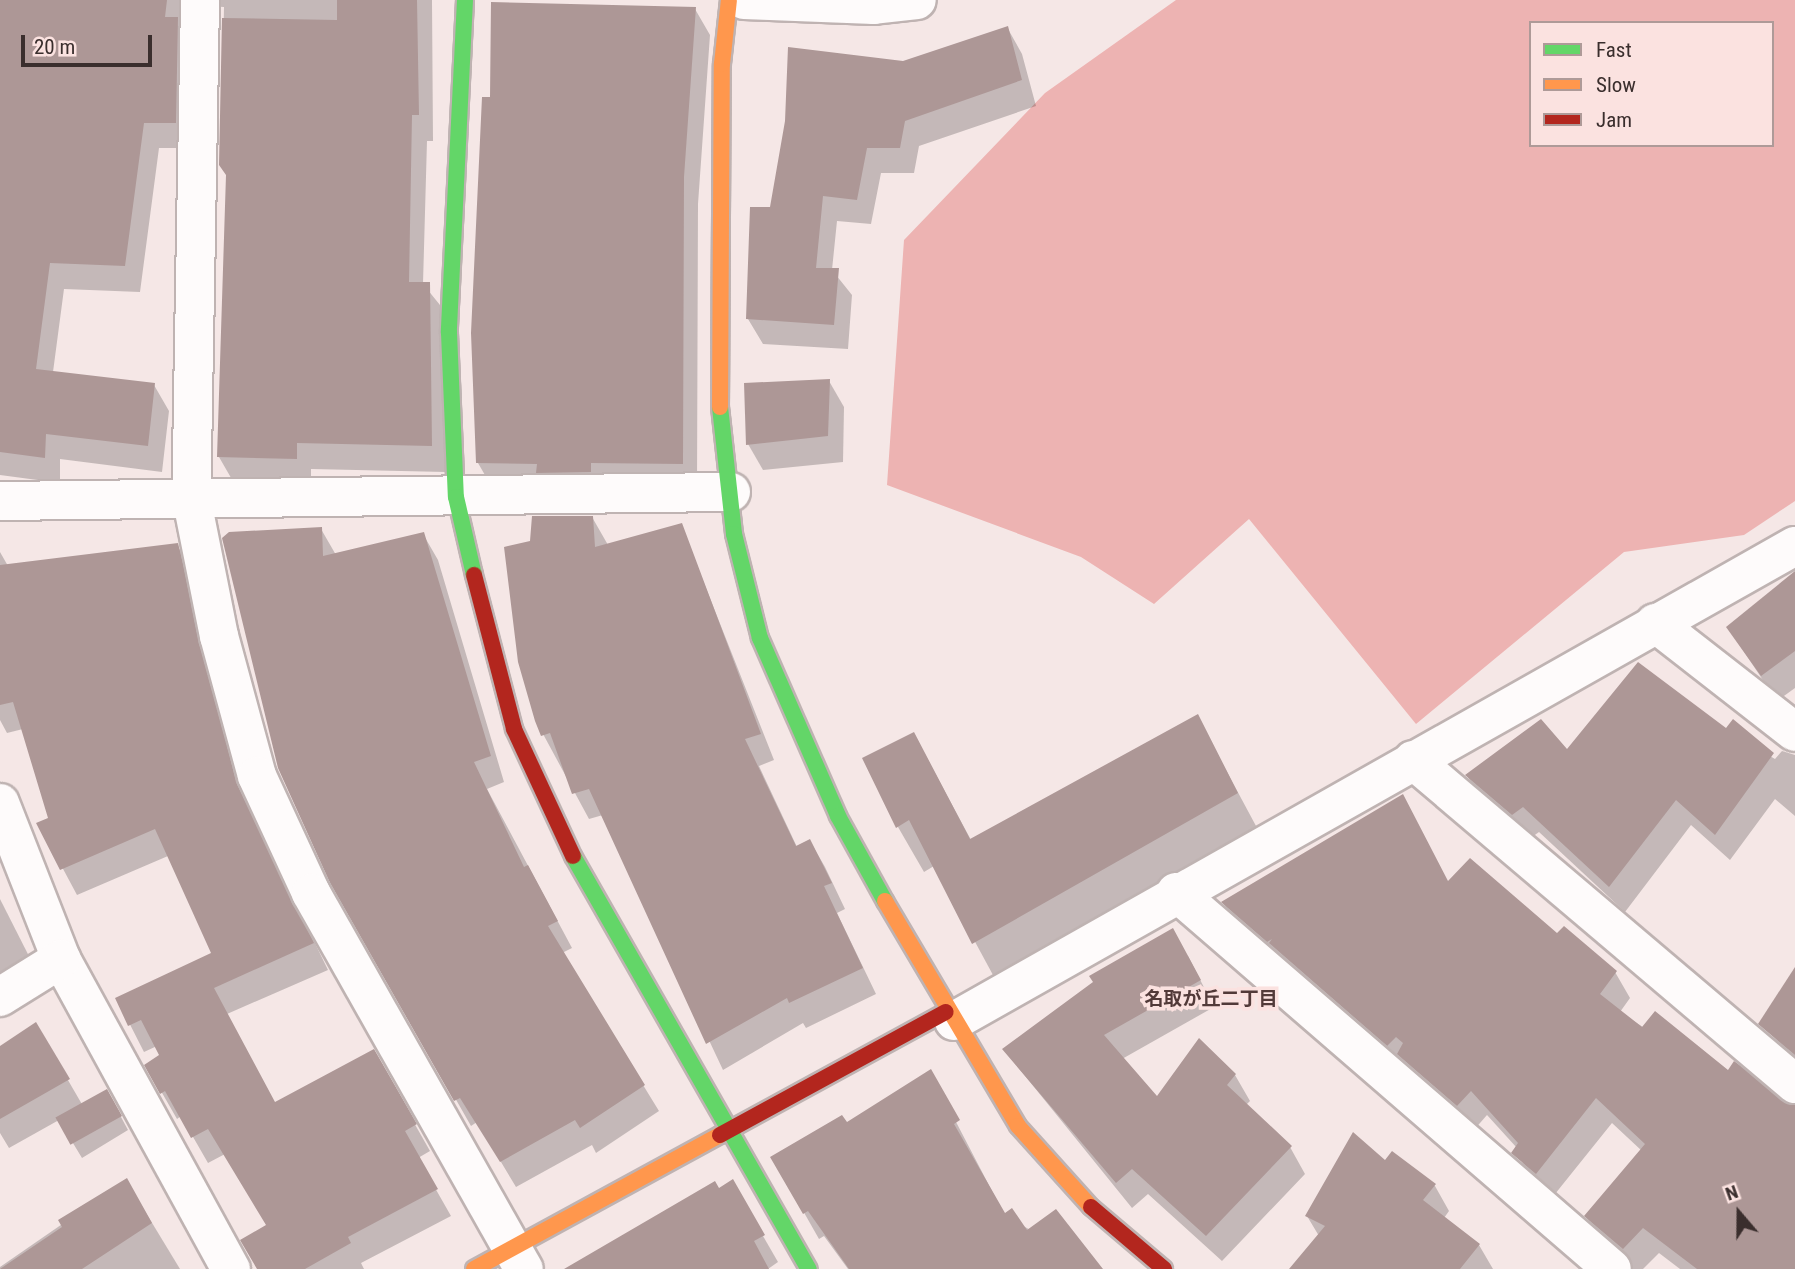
<!DOCTYPE html>
<html>
<head>
<meta charset="utf-8">
<style>
  body { margin:0 }
  #map { position:relative; width:1795px; height:1269px; overflow:hidden; background:#f5e7e6; font-family:"Roboto Condensed","Noto Sans JP",sans-serif }
  div>[style] { position:absolute }
  [style*='--x'] { left:calc(var(--x)*1px); top:calc(var(--y)*1px); width:calc(var(--w)*1px); rotate:calc(var(--a)*1deg) }
  .forest>* { inset:0; background:#edb3b2 }
  .shadow>* { inset:0; background:#0003 }
  .building>* { inset:0; background:#ad9796; transform-origin:0 0 }
  .roads { filter:drop-shadow(2px 0 #bfb3b2) drop-shadow(-2px 0 #bfb3b2) drop-shadow(0 2px #bfb3b2) drop-shadow(0 -2px #bfb3b2) }
  .street>* { height:38px; margin:-19px; padding:0 19px; transform-origin:19px; border-radius:19px; background:#fefbfb }
  .fast>* { height:16px; margin:-8px; padding:0 8px; transform-origin:8px; border-radius:8px; background:#63d668 }
  .slow>* { height:16px; margin:-8px; padding:0 8px; transform-origin:8px; border-radius:8px; background:#ff974d }
  .jam>* { height:16px; margin:-8px; padding:0 8px; transform-origin:8px; border-radius:8px; background:#b3261e }
  span { translate:-50% -50%; white-space:nowrap; text-align:center; line-height:1.15; -webkit-text-stroke:7px #fbe2e0; paint-order:stroke }
  .neighbourhood-label { font-size:19px; color:#523a39; font-weight:700 }
  .legend { position:absolute; left:1529px; top:21px; width:245px; height:126px; box-sizing:border-box; background:#fbe2e0; border:2px solid #ae9a98; margin:0; padding:9px 12px; list-style:none; font-size:21px; color:#3a2e2d }
  .legend li { display:flex; align-items:center; gap:14px; height:35px }
  .legend b { width:35px; border:2px solid #ae9a98 }
  .north { position:absolute; left:1704px; top:1178px; width:70px; height:70px; -webkit-text-stroke:5px #fbe2e0; paint-order:stroke; rotate:340deg; font-size:19px; font-weight:700; line-height:28px; text-align:center; color:#3a2e2d }
  .north::after { content:''; display:block; margin:auto; width:24px; height:32px; background:#3a2e2d; clip-path:polygon(50% 0,100% 100%,50% 72%,0 100%) }
  .scale { position:absolute; left:21px; top:35px; width:131px; height:32px; box-sizing:border-box; border:4px solid #3a2e2d; border-top:0; padding-left:9px; font-size:21px; line-height:24px; white-space:nowrap; color:#3a2e2d; -webkit-text-stroke:5px #fbe2e0; paint-order:stroke }
</style>
</head>
<body>
<div id="map">
  <div class="forest">
    <div style="clip-path:polygon(evenodd,1176px 0,1795px 0,1795px 501px,1744px 535px,1624px 552px,1416px 724px,1249px 519px,1154px 604px,1081px 557px,887px 485px,904px 240px,1045px 93px,1176px 0,1531px 23px,1772px 23px,1772px 145px,1531px 145px,1531px 23px)"></div>
  </div>
  <div class="shadow">
    <div style="clip-path:polygon(0 0,432px 0,433px 141px,427px 141px,423px 284px,444px 310px,446px 472px,311px 469px,311px 485px,234px 483px,219px 457px,228px 176px,221px 164px,224px 7px,205px 6px,190px 148px,159px 148px,140px 292px,64px 289px,53px 372px,154px 385px,169px 411px,162px 472px,60px 459px,60px 483px,0 475px)"></div>
    <div style="clip-path:polygon(695px 9px,710px 35px,698px 204px,697px 489px,493px 489px,478px 463px,492px 99px)"></div>
    <div style="clip-path:polygon(1008px 29px,1022px 54px,1036px 106px,919px 146px,914px 173px,881px 173px,871px 224px,837px 221px,832px 270px,852px 295px,848px 349px,763px 344px,748px 319px,771px 209px,903px 63px)"></div>
    <div style="clip-path:polygon(829px 381px,844px 407px,843px 462px,763px 470px,748px 444px)"></div>
    <div style="clip-path:polygon(592px 517px,608px 545px,681px 525px,774px 760px,759px 766px,797px 847px,810px 841px,825px 867px,845px 909px,837px 913px,876px 994px,806px 1028px,803px 1023px,723px 1070px,603px 815px,589px 819px,536px 721px,532px 542px)"></div>
    <div style="clip-path:polygon(321px 529px,336px 555px,423px 534px,438px 560px,504px 782px,487px 789px,572px 948px,562px 953px,659px 1111px,596px 1153px,592px 1145px,516px 1187px,477px 1122px,471px 1126px,332px 882px,279px 768px,224px 539px)"></div>
    <div style="clip-path:polygon(177px 545px,192px 571px,250px 810px,328px 970px,227px 1014px,275px 1104px,374px 1052px,430px 1151px,418px 1158px,451px 1216px,361px 1263px,364px 1269px,259px 1269px,268px 1226px,225px 1154px,208px 1163px,181px 1116px,177px 1119px,146px 1065px,161px 1055px,157px 1046px,144px 1052px,117px 999px,213px 954px,168px 856px,77px 895px,39px 824px,50px 819px,23px 729px,7px 733px,0 720px,0 552px,8px 566px)"></div>
    <div style="clip-path:polygon(1795px 587px,1795px 688px,1777px 701px,1728px 628px)"></div>
    <div style="clip-path:polygon(1197px 716px,1263px 839px,1000px 988px,934px 866px,924px 872px,898px 827px,914px 734px,971px 840px)"></div>
    <div style="clip-path:polygon(1726px 730px,1775px 759px,1782px 751px,1795px 755px,1795px 816px,1775px 799px,1730px 860px,1691px 825px,1625px 912px,1539px 832px,1528px 840px,1483px 802px,1468px 777px,1567px 752px)"></div>
    <div style="clip-path:polygon(1449px 883px,1615px 972px,1630px 998px,1620px 1012px,1795px 1127px,1795px 1269px,1680px 1269px,1659px 1253px,1643px 1269px,1632px 1269px,1601px 1242px,1586px 1216px,1642px 1151px,1612px 1123px,1551px 1199px,1529px 1179px,1517px 1148px,1487px 1115px,1473px 1131px,1238px 928px,1223px 902px)"></div>
    <div style="clip-path:polygon(0 899px,36px 970px,0 990px)"></div>
    <div style="clip-path:polygon(1188px 956px,1214px 1007px,1122px 1059px,1157px 1099px,1235px 1075px,1250px 1101px,1246px 1105px,1290px 1147px,1305px 1174px,1222px 1261px,1148px 1194px,1132px 1208px,1004px 1050px)"></div>
    <div style="clip-path:polygon(1795px 1013px,1795px 1067px,1774px 1036px)"></div>
    <div style="clip-path:polygon(36px 1025px,83px 1106px,107px 1091px,128px 1130px,82px 1158px,59px 1120px,9px 1148px,0 1133px,0 1048px)"></div>
    <div style="clip-path:polygon(930px 1072px,1005px 1216px,1101px 1269px,848px 1269px,824px 1236px,819px 1239px,773px 1158px,846px 1124px)"></div>
    <div style="clip-path:polygon(1386px 1163px,1435px 1186px,1449px 1211px,1444px 1218px,1479px 1245px,1493px 1269px,1291px 1269px,1319px 1236px,1307px 1216px)"></div>
    <div style="clip-path:polygon(126px 1180px,180px 1269px,0 1269px,0 1267px)"></div>
    <div style="clip-path:polygon(732px 1182px,778px 1262px,768px 1269px,568px 1269px)"></div>
  </div>
  <div class="building">
    <div style="clip-path:polygon(0 0,167px 0,165px 17px,178px 17px,176px 123px,144px 123px,125px 266px,50px 263px,36px 369px,155px 383px,148px 446px,46px 434px,45px 458px,0 452px)"></div>
    <div style="clip-path:polygon(337px 0,417px 0,419px 115px,412px 115px,409px 282px,430px 282px,432px 446px,297px 443px,297px 459px,217px 457px,226px 175px,219px 165px,222px 18px,337px 20px)"></div>
    <div style="clip-path:polygon(491px 2px,696px 7px,684px 177px,683px 464px,591px 463px,591px 472px,536px 473px,537px 464px,476px 463px,471px 333px,482px 97px,490px 97px)"></div>
    <div style="clip-path:polygon(1008px 26px,1022px 80px,905px 121px,900px 148px,867px 148px,857px 200px,823px 196px,816px 268px,839px 268px,834px 325px,746px 319px,750px 207px,770px 207px,785px 121px,788px 47px,903px 61px)"></div>
    <div style="clip-path:polygon(830px 379px,828px 436px,746px 445px,744px 383px)"></div>
    <div style="clip-path:polygon(532px 516px,593px 516px,595px 547px,682px 523px,761px 734px,745px 739px,796px 846px,810px 839px,832px 883px,824px 886px,863px 968px,789px 1003px,787px 998px,706px 1044px,589px 789px,572px 794px,550px 733px,541px 736px,535px 721px,518px 662px,504px 547px,530px 541px)"></div>
    <div style="clip-path:polygon(322px 527px,323px 556px,424px 532px,491px 756px,474px 762px,524px 867px,528px 865px,558px 921px,548px 926px,645px 1085px,580px 1128px,575px 1120px,500px 1162px,460px 1098px,454px 1101px,330px 883px,278px 768px,222px 538px,229px 532px)"></div>
    <div style="clip-path:polygon(178px 543px,236px 782px,314px 943px,214px 988px,275px 1102px,374px 1049px,417px 1124px,405px 1131px,438px 1189px,348px 1237px,351px 1243px,305px 1269px,257px 1269px,240px 1240px,266px 1225px,208px 1129px,191px 1138px,165px 1091px,160px 1094px,144px 1065px,159px 1055px,141px 1020px,128px 1026px,115px 998px,211px 953px,155px 829px,60px 870px,36px 823px,48px 818px,13px 702px,0 705px,0 565px)"></div>
    <div style="clip-path:polygon(1795px 571px,1795px 651px,1761px 676px,1726px 627px)"></div>
    <div style="clip-path:polygon(1638px 662px,1726px 728px,1733px 719px,1774px 753px,1715px 835px,1676px 800px,1609px 887px,1523px 807px,1512px 815px,1465px 775px,1541px 719px,1567px 749px)"></div>
    <div style="clip-path:polygon(1198px 714px,1238px 793px,972px 944px,909px 820px,896px 828px,862px 758px,914px 732px,970px 839px)"></div>
    <div style="clip-path:polygon(1403px 794px,1448px 881px,1470px 858px,1557px 933px,1564px 926px,1617px 971px,1600px 994px,1642px 1027px,1655px 1011px,1728px 1070px,1734px 1061px,1795px 1105px,1795px 1269px,1697px 1269px,1643px 1228px,1623px 1249px,1584px 1216px,1645px 1144px,1596px 1098px,1536px 1174px,1511px 1153px,1518px 1143px,1471px 1091px,1457px 1106px,1397px 1054px,1403px 1043px,1396px 1037px,1387px 1046px,1269px 943px,1272px 939px,1267px 942px,1221px 902px)"></div>
    <div style="clip-path:polygon(1173px 928px,1201px 980px,1104px 1035px,1157px 1096px,1199px 1038px,1236px 1074px,1227px 1085px,1292px 1146px,1206px 1236px,1132px 1169px,1116px 1183px,1002px 1049px,1093px 982px,1089px 976px)"></div>
    <div style="clip-path:polygon(1795px 967px,1795px 1055px,1758px 1024px)"></div>
    <div style="clip-path:polygon(36px 1022px,70px 1079px,0 1119px,0 1046px)"></div>
    <div style="clip-path:polygon(931px 1069px,960px 1120px,954px 1124px,1005px 1213px,1012px 1208px,1027px 1230px,1056px 1209px,1103px 1269px,849px 1269px,808px 1211px,803px 1214px,770px 1157px,842px 1115px,847px 1122px)"></div>
    <div style="left:107px;top:1089px;width:31px;height:59px;rotate:61deg"></div>
    <div style="clip-path:polygon(1353px 1132px,1385px 1160px,1392px 1151px,1436px 1184px,1423px 1200px,1480px 1244px,1460px 1269px,1289px 1269px,1325px 1226px,1305px 1216px)"></div>
    <div style="clip-path:polygon(127px 1178px,152px 1223px,82px 1269px,0 1269px,62px 1227px,58px 1220px)"></div>
    <div style="clip-path:polygon(733px 1179px,765px 1235px,754px 1241px,769px 1269px,564px 1269px,715px 1181px,719px 1188px)"></div>
  </div>
  <div class="roads">
    <div class="street">
      <div style="--x:200;--y:0;--w:496;--a:91"></div>
      <div style="--x:191;--y:496;--w:143;--a:78.7"></div>
      <div style="--x:219;--y:636;--w:145;--a:74.8"></div>
      <div style="--x:257;--y:776;--w:129;--a:65.2"></div>
      <div style="--x:311;--y:893;--w:432;--a:60.5"></div>
      <div style="--x:744;--y:0;--w:130;--a:2.2"></div>
      <div style="--x:874;--y:5;--w:43;--a:-6.6"></div>
      <div style="--x:0;--y:501;--w:731;--a:-0.71"></div>
      <div style="--x:1655;--y:623;--w:177;--a:37.9"></div>
      <div style="--x:1413;--y:760;--w:501;--a:40.3"></div>
      <div style="--x:0;--y:803;--w:168;--a:68.6"></div>
      <div style="--x:61;--y:959;--w:354;--a:61.3"></div>
      <div style="--x:1176;--y:892;--w:576;--a:40.85"></div>
      <div style="--x:0;--y:997;--w:72;--a:-31.9"></div>
      <div style="--x:954;--y:1021;--w:966;--a:-29.46"></div>
    </div>
    <div class="fast">
      <div style="--x:465;--y:0;--w:333;--a:92.8"></div>
      <div style="--x:449;--y:333;--w:164;--a:87.6"></div>
      <div style="--x:456;--y:497;--w:80;--a:77"></div>
      <div style="--x:720;--y:407;--w:128;--a:83.7"></div>
      <div style="--x:734;--y:534;--w:107;--a:76"></div>
      <div style="--x:760;--y:638;--w:194;--a:66.3"></div>
      <div style="--x:838;--y:816;--w:97;--a:61.1"></div>
      <div style="--x:573;--y:856;--w:476;--a:60.3"></div>
    </div>
    <div class="slow">
      <div style="--x:720;--y:407;--w:343;--a:-89.7"></div>
      <div style="--x:722;--y:64;--w:64;--a:-83.8"></div>
      <div style="--x:885;--y:901;--w:261;--a:59.4"></div>
      <div style="--x:1018;--y:1126;--w:109;--a:48"></div>
      <div style="--x:474;--y:1269;--w:280;--a:-28.6"></div>
    </div>
    <div class="jam">
      <div style="--x:474;--y:575;--w:159;--a:75.4"></div>
      <div style="--x:514;--y:729;--w:140;--a:65.1"></div>
      <div style="--x:720;--y:1135;--w:257;--a:-28.6"></div>
      <div style="--x:1091;--y:1207;--w:96;--a:40.3"></div>
    </div>
  </div>
  <div class="neighbourhood-label">
    <span style="left:1211px;top:999px">名取が丘二丁目</span>
  </div>
  <ul class="legend">
  <li><b style="height:9px;background:#63d668"></b>Fast</li>
  <li><b style="height:9px;background:#ff974d"></b>Slow</li>
  <li><b style="height:9px;background:#b3261e"></b>Jam</li>
  </ul>
  <div class="north">N</div>
  <div class="scale">20 m</div>
</div>
</body>
</html>
